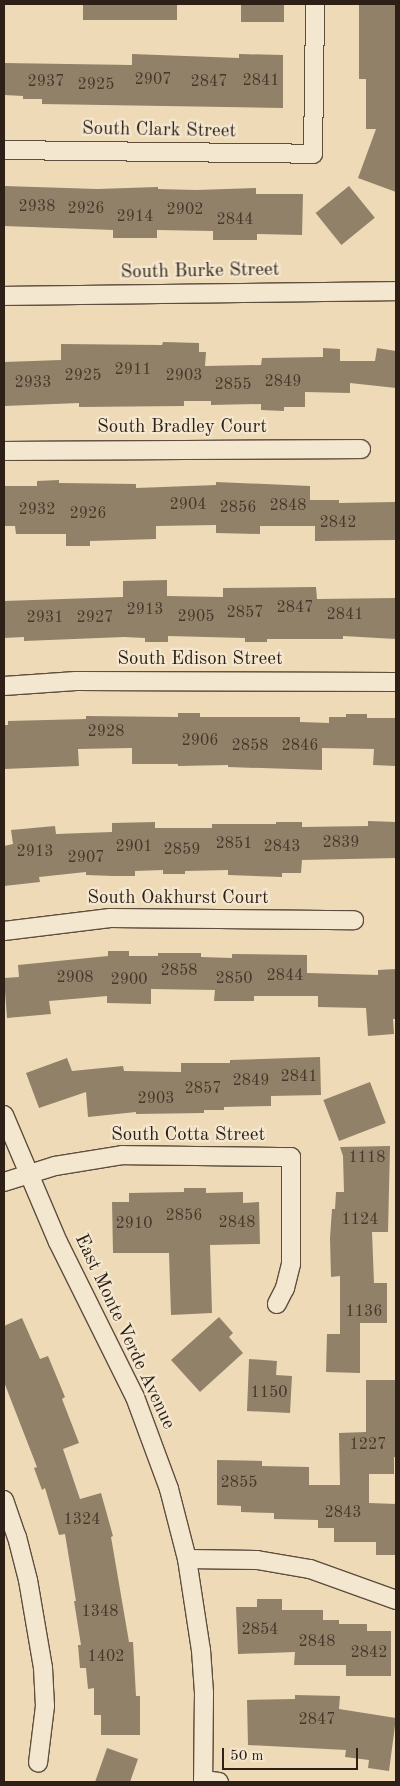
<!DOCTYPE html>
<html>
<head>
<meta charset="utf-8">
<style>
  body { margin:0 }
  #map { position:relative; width:400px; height:1786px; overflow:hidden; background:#eedab6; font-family:"Old Standard TT",serif }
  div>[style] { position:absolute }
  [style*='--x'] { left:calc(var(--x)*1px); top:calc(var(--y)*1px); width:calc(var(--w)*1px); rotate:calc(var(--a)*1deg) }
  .building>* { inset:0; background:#928169; transform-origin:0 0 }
  .roads { filter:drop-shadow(1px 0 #5e4e3e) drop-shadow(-1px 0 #5e4e3e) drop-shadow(0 1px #5e4e3e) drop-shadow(0 -1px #5e4e3e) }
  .minor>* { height:18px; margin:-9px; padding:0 9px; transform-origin:9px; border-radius:9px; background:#f4e7d0 }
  span { translate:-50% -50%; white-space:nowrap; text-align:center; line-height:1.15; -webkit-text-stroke:4.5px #f4e7d0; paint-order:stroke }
  .number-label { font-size:16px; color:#47382b }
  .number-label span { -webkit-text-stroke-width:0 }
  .street-label { font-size:19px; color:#2e2016 }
  .frame { position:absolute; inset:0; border:5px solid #2e2016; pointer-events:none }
  .scale { position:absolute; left:222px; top:1748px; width:136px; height:22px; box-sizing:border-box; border:2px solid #2e2016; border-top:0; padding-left:6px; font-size:15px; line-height:18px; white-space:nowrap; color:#2e2016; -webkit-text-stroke:4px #f4e7d0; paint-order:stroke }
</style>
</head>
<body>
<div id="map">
  <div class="building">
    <div style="left:83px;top:4px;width:94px;height:16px"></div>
    <div style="left:241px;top:4px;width:43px;height:18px"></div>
    <div style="clip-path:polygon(359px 4px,396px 4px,396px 192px,358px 178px,376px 129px,366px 129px,366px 79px,359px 79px)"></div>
    <div style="clip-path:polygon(132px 54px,239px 58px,239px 54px,283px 55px,283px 108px,42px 104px,42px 99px,23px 99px,23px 96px,4px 95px,4px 63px,132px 65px)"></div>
    <div style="clip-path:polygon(4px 186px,97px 189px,158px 187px,158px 189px,196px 190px,256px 188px,256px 194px,303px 194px,302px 235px,257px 234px,257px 240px,213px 240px,213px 231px,157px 230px,157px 238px,113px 238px,113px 230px,4px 226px)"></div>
    <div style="left:349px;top:186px;width:41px;height:43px;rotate:51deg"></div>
    <div style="clip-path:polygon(163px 342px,199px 343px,199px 352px,206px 352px,205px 366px,261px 365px,262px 358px,323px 357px,323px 348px,340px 349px,340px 361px,375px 361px,377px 348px,396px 351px,396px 388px,350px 383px,350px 393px,305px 392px,305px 407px,284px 407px,284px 411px,261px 410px,261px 404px,211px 405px,211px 401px,184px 401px,184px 406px,79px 407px,79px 403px,4px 406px,4px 362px,61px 360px,61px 344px,162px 345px)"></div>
    <div style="clip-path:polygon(59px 480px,59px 483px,136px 484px,136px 488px,216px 485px,216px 482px,310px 486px,310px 500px,339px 500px,339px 503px,396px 502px,396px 540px,315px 541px,315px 526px,260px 526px,260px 534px,216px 533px,216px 525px,156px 526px,156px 539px,90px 541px,90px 546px,66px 546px,66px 534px,16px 534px,15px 526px,4px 526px,4px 486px,37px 486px,37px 481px)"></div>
    <div style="clip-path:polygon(167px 580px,167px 596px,223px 597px,223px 588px,316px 587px,317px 599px,396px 598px,396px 639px,343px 636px,343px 639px,267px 639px,267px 642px,245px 642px,245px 638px,168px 636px,168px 642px,145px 642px,145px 638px,124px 637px,24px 641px,24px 637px,4px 638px,4px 601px,123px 597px,123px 581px)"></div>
    <div style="clip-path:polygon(178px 713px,200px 713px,200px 717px,300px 717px,300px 722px,329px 723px,329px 717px,346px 717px,346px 714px,367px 714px,367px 718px,396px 718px,396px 766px,373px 765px,374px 749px,322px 748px,322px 770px,228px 767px,228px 765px,178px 766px,178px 764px,132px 764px,132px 748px,78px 749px,79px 766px,4px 769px,4px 725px,8px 725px,8px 721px,86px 719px,86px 716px,178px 717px)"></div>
    <div style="clip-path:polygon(368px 821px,396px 822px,396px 858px,302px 860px,301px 873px,282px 873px,282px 877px,228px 875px,228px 870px,185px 871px,185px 874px,163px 874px,163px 870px,135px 871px,135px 876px,113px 876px,86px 875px,86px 872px,39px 877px,40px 882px,4px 886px,4px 846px,13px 844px,11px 830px,55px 826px,56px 834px,112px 832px,112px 823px,155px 822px,155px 828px,212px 828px,212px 824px,276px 824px,276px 822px,302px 822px,302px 827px,368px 826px)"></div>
    <div style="clip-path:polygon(108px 951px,129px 951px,129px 956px,158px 956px,158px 953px,201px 953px,201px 957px,232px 958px,232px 954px,307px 955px,307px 973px,378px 975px,378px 970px,396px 969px,396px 1019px,393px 1019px,394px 1034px,368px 1036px,366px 1008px,318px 1007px,318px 996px,254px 996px,254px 1001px,214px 1001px,215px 990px,151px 989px,151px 1004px,107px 1003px,107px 996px,49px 1001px,51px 1014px,7px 1018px,4px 978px,19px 977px,18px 965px,108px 956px)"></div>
    <div style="clip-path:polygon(320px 1057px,321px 1095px,271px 1096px,271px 1106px,224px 1107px,224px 1110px,204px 1110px,204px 1113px,136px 1114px,136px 1112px,88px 1117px,86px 1092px,39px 1108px,26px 1073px,67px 1058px,72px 1071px,123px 1066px,124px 1071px,181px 1072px,181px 1063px,230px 1063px,230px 1060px)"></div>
    <div style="left:370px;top:1082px;width:44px;height:50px;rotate:69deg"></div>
    <div style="clip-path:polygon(390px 1146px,388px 1232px,372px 1232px,374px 1283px,387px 1283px,387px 1323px,360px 1323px,360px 1373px,326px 1372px,327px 1334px,340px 1334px,340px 1276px,331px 1277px,330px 1238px,332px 1209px,335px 1209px,336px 1192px,344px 1192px,343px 1156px,340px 1147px)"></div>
    <div style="clip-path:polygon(184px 1188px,206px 1188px,206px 1193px,243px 1192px,243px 1203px,259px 1202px,260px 1244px,210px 1245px,212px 1313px,171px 1315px,169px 1253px,113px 1253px,112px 1202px,129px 1202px,129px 1193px,184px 1192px)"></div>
    <div style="clip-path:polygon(219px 1317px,233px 1333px,229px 1337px,243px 1353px,200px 1392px,171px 1360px)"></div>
    <div style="clip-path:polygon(22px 1318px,40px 1359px,48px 1356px,65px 1397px,62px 1399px,79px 1443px,63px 1449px,80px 1499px,101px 1493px,113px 1536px,111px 1537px,129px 1642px,133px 1642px,136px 1696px,140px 1696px,140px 1735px,101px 1735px,101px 1715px,94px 1715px,94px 1688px,88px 1689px,86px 1668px,80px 1668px,78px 1645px,81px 1645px,74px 1601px,76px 1601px,65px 1534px,59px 1535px,45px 1488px,42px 1490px,34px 1468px,37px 1467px,4px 1382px,4px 1326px)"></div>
    <div style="clip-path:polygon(249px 1359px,277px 1361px,276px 1375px,292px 1376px,290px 1413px,247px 1411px)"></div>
    <div style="clip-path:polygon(366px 1380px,396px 1380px,396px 1457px,394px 1457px,394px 1474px,369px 1474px,369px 1503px,396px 1504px,396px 1555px,376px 1555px,376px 1542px,334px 1542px,334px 1528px,318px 1528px,318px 1520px,274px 1519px,274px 1513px,241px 1512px,241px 1506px,217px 1505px,217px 1460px,262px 1461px,262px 1466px,309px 1467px,309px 1485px,340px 1485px,339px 1433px,366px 1432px)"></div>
    <div style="clip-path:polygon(257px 1599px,282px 1599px,282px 1610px,323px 1610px,323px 1620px,339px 1620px,339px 1624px,367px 1624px,367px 1631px,391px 1631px,391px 1676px,346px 1676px,346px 1665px,294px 1665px,295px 1652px,238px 1654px,236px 1607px,257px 1607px)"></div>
    <div style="clip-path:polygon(295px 1695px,340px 1696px,339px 1709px,396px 1718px,389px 1771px,368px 1768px,369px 1760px,345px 1757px,346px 1750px,248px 1745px,247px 1700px,295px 1699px)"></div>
    <div style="clip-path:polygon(107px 1748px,138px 1759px,130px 1782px,95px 1782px)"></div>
  </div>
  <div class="roads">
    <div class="minor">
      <div style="--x:4;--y:150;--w:309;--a:0.7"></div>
      <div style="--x:313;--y:154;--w:150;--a:-89.2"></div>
      <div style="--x:4;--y:296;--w:392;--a:-0.7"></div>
      <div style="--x:4;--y:451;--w:357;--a:-0.3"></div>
      <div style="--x:4;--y:686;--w:72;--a:-4"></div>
      <div style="--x:76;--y:681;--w:320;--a:0.2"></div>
      <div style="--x:4;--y:931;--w:107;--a:-7"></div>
      <div style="--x:110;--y:918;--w:244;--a:0.5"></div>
      <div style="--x:4;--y:1115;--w:138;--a:67"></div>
      <div style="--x:58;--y:1242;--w:173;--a:63.6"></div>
      <div style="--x:135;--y:1397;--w:98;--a:69.7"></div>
      <div style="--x:169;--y:1489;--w:72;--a:75.6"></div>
      <div style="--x:187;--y:1559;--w:92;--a:81.3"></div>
      <div style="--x:201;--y:1650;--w:43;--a:86"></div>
      <div style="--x:204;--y:1693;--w:89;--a:90.6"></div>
      <div style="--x:4;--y:1182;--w:53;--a:-17.4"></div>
      <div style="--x:55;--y:1166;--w:68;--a:-9.3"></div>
      <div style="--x:122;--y:1155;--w:169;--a:0.7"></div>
      <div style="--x:291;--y:1157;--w:107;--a:90"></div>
      <div style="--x:291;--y:1264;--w:25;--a:104"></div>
      <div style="--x:285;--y:1288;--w:18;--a:117"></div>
      <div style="--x:4;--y:1500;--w:39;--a:71"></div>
      <div style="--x:17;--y:1537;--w:44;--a:75.7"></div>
      <div style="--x:28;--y:1580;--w:89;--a:80.3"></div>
      <div style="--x:43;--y:1668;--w:38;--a:87"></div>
      <div style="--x:45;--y:1706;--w:57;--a:97"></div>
      <div style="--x:187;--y:1559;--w:70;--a:0.8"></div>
      <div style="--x:257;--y:1560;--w:54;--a:9.6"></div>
      <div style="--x:310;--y:1569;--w:91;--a:19.8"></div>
      <div style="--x:203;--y:1780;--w:16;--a:7"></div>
    </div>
  </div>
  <div class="number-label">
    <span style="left:153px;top:80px">2907</span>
    <span style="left:261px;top:81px">2841</span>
    <span style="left:46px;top:82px">2937</span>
    <span style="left:209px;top:82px">2847</span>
    <span style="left:96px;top:85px">2925</span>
    <span style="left:37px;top:207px">2938</span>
    <span style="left:86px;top:209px">2926</span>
    <span style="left:185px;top:210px">2902</span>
    <span style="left:135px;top:217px">2914</span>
    <span style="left:235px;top:220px">2844</span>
    <span style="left:133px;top:370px">2911</span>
    <span style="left:83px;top:376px">2925</span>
    <span style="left:184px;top:376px">2903</span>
    <span style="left:283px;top:382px">2849</span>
    <span style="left:33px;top:383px">2933</span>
    <span style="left:233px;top:385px">2855</span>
    <span style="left:188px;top:505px">2904</span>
    <span style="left:288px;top:506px">2848</span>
    <span style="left:238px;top:508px">2856</span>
    <span style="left:37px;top:510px">2932</span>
    <span style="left:88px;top:514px">2926</span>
    <span style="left:338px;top:523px">2842</span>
    <span style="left:295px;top:608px">2847</span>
    <span style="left:145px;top:610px">2913</span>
    <span style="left:245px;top:613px">2857</span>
    <span style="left:345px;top:615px">2841</span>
    <span style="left:196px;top:617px">2905</span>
    <span style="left:45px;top:618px">2931</span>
    <span style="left:95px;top:618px">2927</span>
    <span style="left:106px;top:732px">2928</span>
    <span style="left:200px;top:741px">2906</span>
    <span style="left:250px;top:746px">2858</span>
    <span style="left:300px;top:746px">2846</span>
    <span style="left:341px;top:843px">2839</span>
    <span style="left:234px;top:844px">2851</span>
    <span style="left:134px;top:847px">2901</span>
    <span style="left:282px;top:847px">2843</span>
    <span style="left:182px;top:850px">2859</span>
    <span style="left:35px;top:852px">2913</span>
    <span style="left:86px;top:858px">2907</span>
    <span style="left:179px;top:971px">2858</span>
    <span style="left:285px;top:976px">2844</span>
    <span style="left:75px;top:978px">2908</span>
    <span style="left:234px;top:979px">2850</span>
    <span style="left:129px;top:980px">2900</span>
    <span style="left:299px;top:1077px">2841</span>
    <span style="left:251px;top:1081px">2849</span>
    <span style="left:203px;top:1089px">2857</span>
    <span style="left:156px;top:1099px">2903</span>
    <span style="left:367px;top:1158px">1118</span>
    <span style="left:184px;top:1216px">2856</span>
    <span style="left:360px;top:1220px">1124</span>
    <span style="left:237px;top:1223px">2848</span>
    <span style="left:134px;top:1224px">2910</span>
    <span style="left:364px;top:1312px">1136</span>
    <span style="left:269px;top:1393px">1150</span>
    <span style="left:368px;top:1445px">1227</span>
    <span style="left:239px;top:1483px">2855</span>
    <span style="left:343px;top:1513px">2843</span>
    <span style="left:82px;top:1520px">1324</span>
    <span style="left:100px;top:1612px">1348</span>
    <span style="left:260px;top:1630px">2854</span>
    <span style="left:317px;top:1642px">2848</span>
    <span style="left:369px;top:1653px">2842</span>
    <span style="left:106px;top:1657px">1402</span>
    <span style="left:317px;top:1720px">2847</span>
  </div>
  <div class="street-label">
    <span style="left:159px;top:131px;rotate:1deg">South Clark Street</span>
    <span style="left:200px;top:272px;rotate:-1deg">South Burke Street</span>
    <span style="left:182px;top:428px">South Bradley Court</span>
    <span style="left:200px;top:660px">South Edison Street</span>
    <span style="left:178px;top:899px">South Oakhurst Court</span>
    <span style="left:188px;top:1136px">South Cotta Street</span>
    <span style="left:124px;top:1332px;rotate:65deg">East Monte Verde Avenue</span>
  </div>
  <div class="frame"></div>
  <div class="scale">50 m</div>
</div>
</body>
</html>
